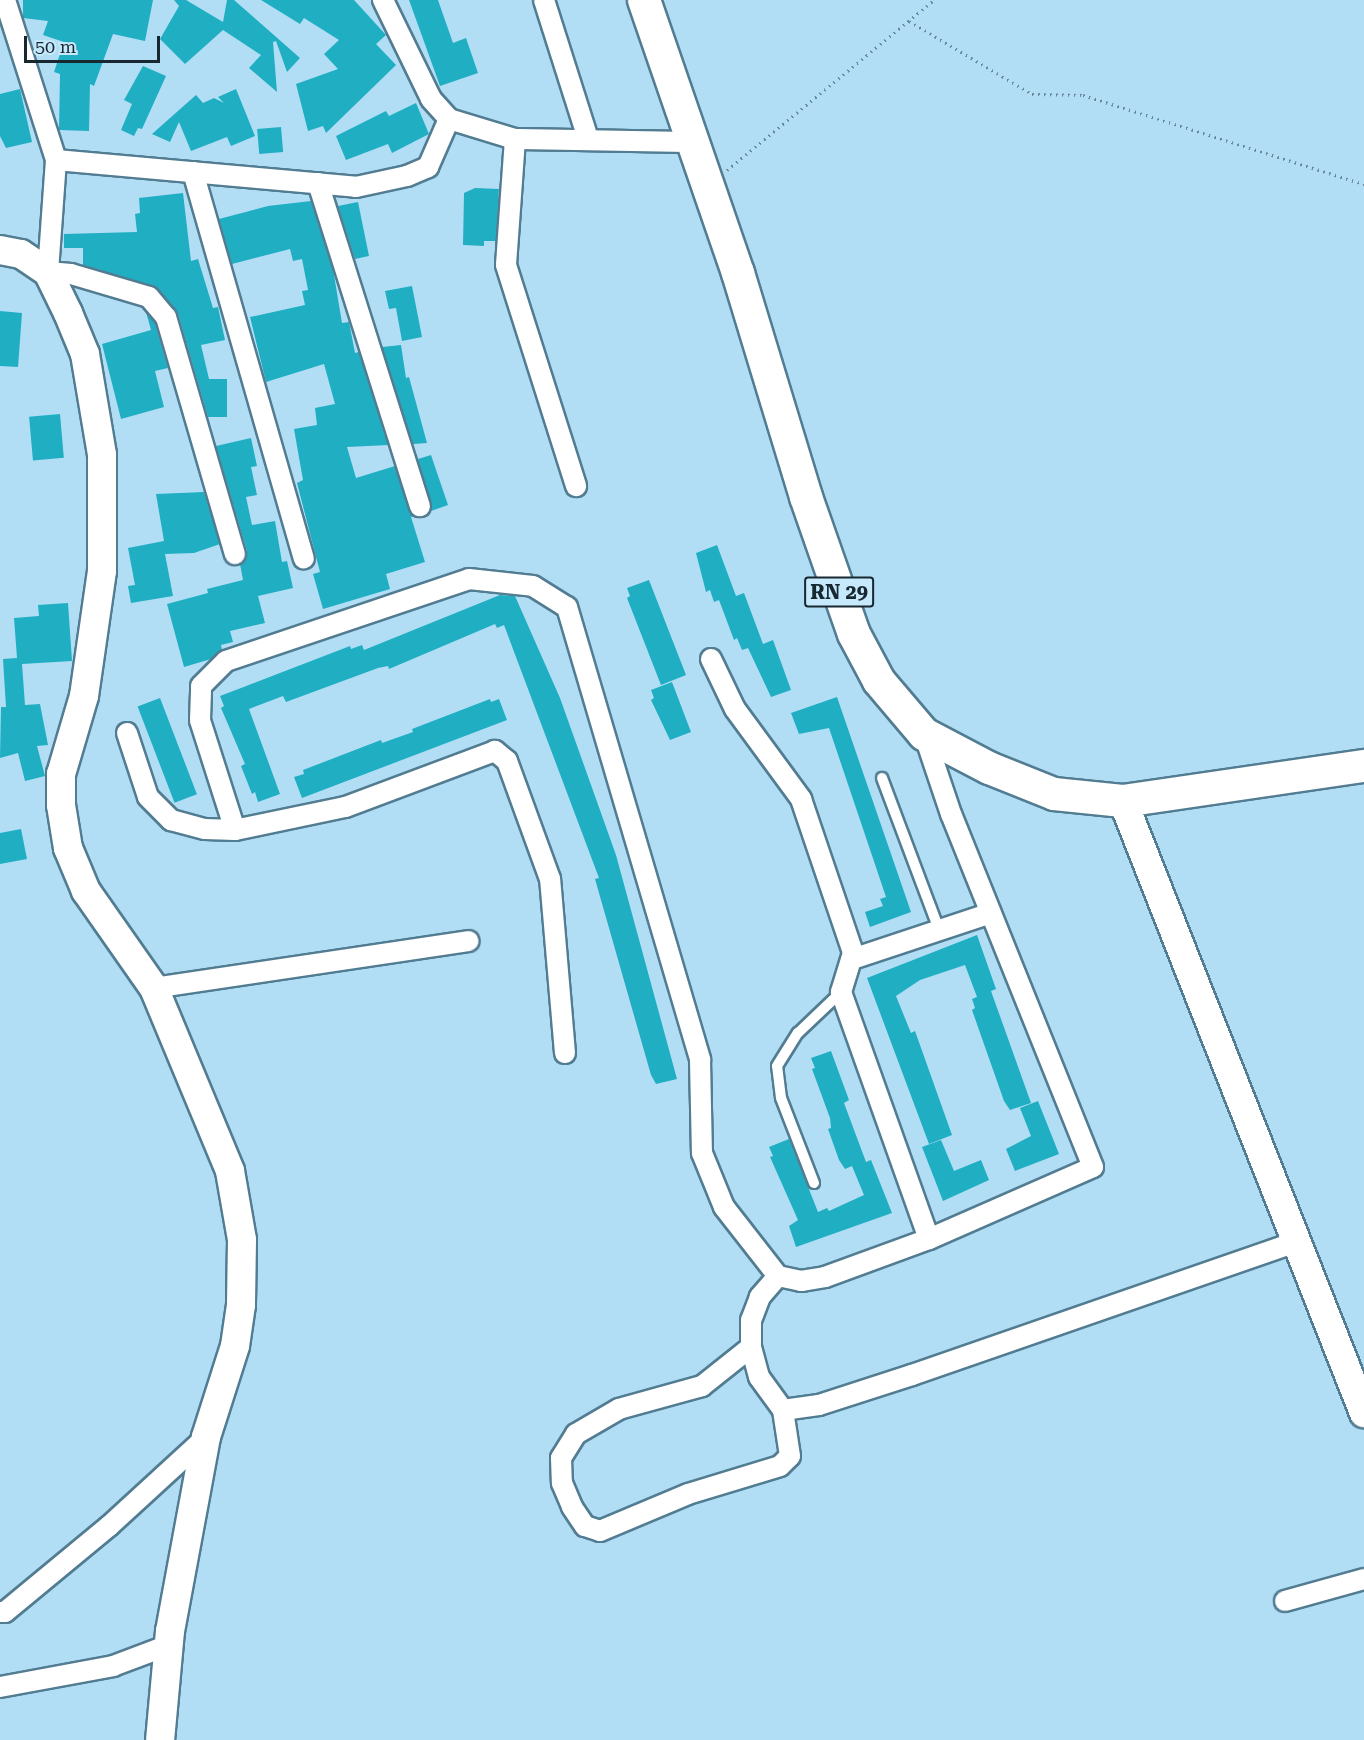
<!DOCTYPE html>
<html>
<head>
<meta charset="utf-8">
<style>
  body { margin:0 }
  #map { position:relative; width:1364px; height:1740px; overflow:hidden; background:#b1def5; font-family:"Roboto Serif",serif }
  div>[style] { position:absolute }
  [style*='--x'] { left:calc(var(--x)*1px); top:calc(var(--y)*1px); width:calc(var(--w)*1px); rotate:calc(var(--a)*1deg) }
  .building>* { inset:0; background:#20aec3; transform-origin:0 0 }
  .path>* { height:3px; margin-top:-1.5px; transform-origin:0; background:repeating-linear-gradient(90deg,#69899a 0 1.5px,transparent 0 6px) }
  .roads { filter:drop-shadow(2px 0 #527c91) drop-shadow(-2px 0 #527c91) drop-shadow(0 2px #527c91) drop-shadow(0 -2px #527c91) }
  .lane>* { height:10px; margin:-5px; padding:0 5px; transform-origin:5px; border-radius:5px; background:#fff }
  .street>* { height:20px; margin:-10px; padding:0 10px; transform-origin:10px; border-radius:10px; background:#fff }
  .secondary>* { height:28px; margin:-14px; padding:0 14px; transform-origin:14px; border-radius:14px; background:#fff }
  .primary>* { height:32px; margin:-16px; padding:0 16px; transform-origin:16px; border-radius:16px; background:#fff }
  span { translate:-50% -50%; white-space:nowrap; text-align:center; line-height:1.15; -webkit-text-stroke:5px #c6e9fc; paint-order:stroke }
  .shield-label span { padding:2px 4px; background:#c6e9fc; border:2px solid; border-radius:4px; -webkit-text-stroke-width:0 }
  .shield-label { font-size:20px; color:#172831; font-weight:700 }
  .scale { position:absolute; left:24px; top:36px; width:136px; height:27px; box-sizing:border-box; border:3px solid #172831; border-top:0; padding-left:8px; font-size:18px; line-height:21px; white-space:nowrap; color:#172831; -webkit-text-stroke:4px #c6e9fc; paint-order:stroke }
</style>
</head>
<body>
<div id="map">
  <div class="building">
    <div style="clip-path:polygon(23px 0,153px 0,145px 41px,113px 34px,94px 86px,90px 84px,89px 131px,59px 130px,60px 74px,54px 72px,64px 42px,43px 35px,48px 21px,23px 18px)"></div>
    <div style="clip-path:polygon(174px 0,186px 0,223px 22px,227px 0,234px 0,300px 58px,287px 72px,276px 41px,273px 42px,277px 92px,249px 68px,261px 55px,223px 30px,185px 64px,160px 39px,179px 6px)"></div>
    <div style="clip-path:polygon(261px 0,354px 0,386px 35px,376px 44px,396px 65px,326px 133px,323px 126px,308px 131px,296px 84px,338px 69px,324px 54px,339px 40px,304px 18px,300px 24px)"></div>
    <div style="clip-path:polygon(409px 0,438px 0,453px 43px,466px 38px,478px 73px,440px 86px)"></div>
    <div style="clip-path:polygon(143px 66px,166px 76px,142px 129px,138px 128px,134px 136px,121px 130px,132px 104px,124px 100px)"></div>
    <div style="clip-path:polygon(20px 89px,32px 142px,6px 148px,0 136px,0 94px)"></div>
    <div style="clip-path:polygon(236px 89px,255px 136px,231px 146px,227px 137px,191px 151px,179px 122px,170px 142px,152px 134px,196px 95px,203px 103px,214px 98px,224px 103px,218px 97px)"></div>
    <div style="clip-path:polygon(416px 103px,429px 134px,392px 153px,388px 144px,346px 160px,336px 136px,386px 111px,389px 116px)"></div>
    <div style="left:281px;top:127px;width:25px;height:24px;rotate:85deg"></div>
    <div style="clip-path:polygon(475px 188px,499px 189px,496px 241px,484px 241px,484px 246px,463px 245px,464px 193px)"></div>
    <div style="clip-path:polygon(183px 193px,191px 261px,198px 259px,213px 308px,218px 307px,225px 340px,201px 345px,209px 379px,227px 379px,227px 417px,208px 417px,178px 314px,158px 289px,83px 265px,83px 248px,64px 248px,64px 234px,137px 232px,135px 214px,140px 213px,139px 198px)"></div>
    <div style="clip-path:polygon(311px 201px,333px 269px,342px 323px,349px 322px,355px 353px,359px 352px,388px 445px,347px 447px,356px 478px,395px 466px,409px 510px,415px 516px,411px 517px,425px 562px,386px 574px,390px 589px,323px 609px,313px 574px,320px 572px,297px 483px,303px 480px,294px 429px,317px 425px,315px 408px,335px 404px,324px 364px,266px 382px,250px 317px,305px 305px,302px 291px,308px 290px,302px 259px,293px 261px,290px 249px,232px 264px,219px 219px,268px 206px)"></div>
    <div style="clip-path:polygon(358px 202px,369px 256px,355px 259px,338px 206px)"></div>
    <div style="clip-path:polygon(412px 286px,422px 337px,402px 341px,396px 308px,389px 309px,385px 291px)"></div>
    <div style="clip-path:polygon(0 311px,22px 313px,18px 367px,0 366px)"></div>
    <div style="clip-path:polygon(146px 312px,155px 323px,168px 368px,155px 371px,164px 407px,121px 419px,102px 344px,151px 330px)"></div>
    <div style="clip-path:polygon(401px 345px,406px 378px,409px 377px,427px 443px,413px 444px,382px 347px)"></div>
    <div style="left:60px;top:414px;width:44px;height:31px;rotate:85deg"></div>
    <div style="clip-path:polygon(251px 438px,257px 466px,251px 467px,257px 495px,246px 497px,252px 525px,275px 521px,282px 562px,287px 561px,293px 588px,258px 596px,265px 623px,230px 631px,233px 642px,221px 645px,222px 650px,211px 659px,184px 667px,167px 604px,208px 593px,207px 589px,243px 580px,240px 564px,247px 551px,216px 446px)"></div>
    <div style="clip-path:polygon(431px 455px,448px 505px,431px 511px,418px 459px)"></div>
    <div style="clip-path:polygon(204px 492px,220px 544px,194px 553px,165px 554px,173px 596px,131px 603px,128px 586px,135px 585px,128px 548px,164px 541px,156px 494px)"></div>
    <div style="clip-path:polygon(717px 545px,736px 596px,744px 593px,763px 644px,773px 640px,791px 690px,771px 697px,748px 648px,742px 650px,737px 638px,734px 640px,719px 600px,714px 602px,710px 590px,706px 592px,696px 553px)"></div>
    <div style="clip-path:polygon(649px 580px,686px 675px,661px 685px,627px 598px,630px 596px,627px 588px)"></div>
    <div style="clip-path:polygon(500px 595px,515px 596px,560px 698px,616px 855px,677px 1079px,656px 1084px,651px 1075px,595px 879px,599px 878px,504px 625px,497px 628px,495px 624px,389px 669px,388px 666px,378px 668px,286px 702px,283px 696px,249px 709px,280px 794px,258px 802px,255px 792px,252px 794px,241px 766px,245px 764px,221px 708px,224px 706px,220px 696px,350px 646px,351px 649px,362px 645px,364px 650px)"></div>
    <div style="clip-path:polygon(68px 603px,72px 661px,22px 664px,25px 705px,40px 704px,48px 745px,37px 746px,45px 776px,25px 781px,18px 753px,0 758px,1px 707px,6px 707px,3px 659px,17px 658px,14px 618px,39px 616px,38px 605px)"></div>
    <div style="clip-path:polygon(672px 682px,691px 732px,670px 740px,651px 700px,654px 698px,651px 690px)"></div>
    <div style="clip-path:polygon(837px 697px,911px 912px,870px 927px,865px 912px,883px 906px,880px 899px,886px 897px,829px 728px,799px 734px,791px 713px)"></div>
    <div style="left:160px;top:698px;width:103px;height:24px;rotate:69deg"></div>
    <div style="clip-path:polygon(490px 699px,491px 702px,499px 699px,507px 720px,302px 798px,294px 777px,304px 774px,303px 770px,381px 740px,382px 743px,413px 732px,412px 729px)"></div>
    <div style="clip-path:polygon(21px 829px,27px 859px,0 864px,0 833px)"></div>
    <div style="clip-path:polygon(977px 935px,996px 989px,991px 991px,1031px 1103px,1010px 1110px,1004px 1101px,972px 1010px,975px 1008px,972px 999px,977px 997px,965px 965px,920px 980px,896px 996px,911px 1033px,915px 1031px,952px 1135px,929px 1144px,867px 978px)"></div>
    <div style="clip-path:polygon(831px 1051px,849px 1100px,844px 1103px,866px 1162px,871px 1160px,892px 1213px,796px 1247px,789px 1226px,798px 1220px,770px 1157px,773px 1156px,769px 1147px,789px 1139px,818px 1212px,827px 1208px,829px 1211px,864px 1195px,852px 1166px,845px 1169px,839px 1160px,828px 1129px,831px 1128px,830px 1118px,812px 1069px,815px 1068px,811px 1058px)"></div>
    <div style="clip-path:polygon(1038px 1101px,1059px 1154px,1015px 1171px,1006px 1149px,1031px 1136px,1020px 1108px)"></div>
    <div style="clip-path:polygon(941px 1140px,954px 1171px,981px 1160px,989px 1180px,943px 1201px,922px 1147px)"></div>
  </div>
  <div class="path">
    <div style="--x:909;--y:21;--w:143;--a:30.7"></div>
    <div style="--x:1032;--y:94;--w:51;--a:1.1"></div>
    <div style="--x:1083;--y:95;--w:295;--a:17.6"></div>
    <div style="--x:727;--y:170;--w:268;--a:-39.4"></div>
  </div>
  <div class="roads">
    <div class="lane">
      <div style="--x:882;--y:778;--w:162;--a:69.4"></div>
      <div style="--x:814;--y:1183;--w:91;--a:-111.2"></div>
      <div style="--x:781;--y:1098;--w:32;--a:-97"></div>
      <div style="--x:777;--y:1066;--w:39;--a:-58"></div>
      <div style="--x:798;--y:1033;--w:59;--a:-43.6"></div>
    </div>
    <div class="street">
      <div style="--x:5;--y:0;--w:168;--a:72.3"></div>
      <div style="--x:56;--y:160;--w:112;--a:94.1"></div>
      <div style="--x:48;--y:272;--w:23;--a:5"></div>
      <div style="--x:71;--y:274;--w:81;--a:16.4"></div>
      <div style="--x:149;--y:297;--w:26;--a:50"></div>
      <div style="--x:166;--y:317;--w:247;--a:73.8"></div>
      <div style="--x:383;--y:0;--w:110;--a:64.1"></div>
      <div style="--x:431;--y:99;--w:27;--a:48"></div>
      <div style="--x:449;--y:119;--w:69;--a:16.9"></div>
      <div style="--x:515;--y:139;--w:177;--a:1"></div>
      <div style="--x:544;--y:0;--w:146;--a:72.4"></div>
      <div style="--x:515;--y:139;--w:126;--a:94.1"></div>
      <div style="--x:506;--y:265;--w:232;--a:72.4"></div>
      <div style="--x:56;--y:160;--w:301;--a:5.1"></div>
      <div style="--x:356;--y:187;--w:52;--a:-12.2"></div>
      <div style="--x:407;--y:176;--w:23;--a:-23"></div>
      <div style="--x:428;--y:167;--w:52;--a:-66.4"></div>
      <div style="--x:193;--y:172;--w:402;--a:74"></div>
      <div style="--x:318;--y:183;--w:339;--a:72.5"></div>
      <div style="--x:711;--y:659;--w:55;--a:64.4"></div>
      <div style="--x:735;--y:709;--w:112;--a:53.7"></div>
      <div style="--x:801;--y:799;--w:163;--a:71.3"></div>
      <div style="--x:853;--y:953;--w:41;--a:107.1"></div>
      <div style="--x:841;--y:992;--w:262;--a:70.4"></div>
      <div style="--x:127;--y:733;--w:67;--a:71.8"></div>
      <div style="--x:148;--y:797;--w:33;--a:45"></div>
      <div style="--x:171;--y:820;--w:35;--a:15"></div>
      <div style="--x:205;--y:829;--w:30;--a:2"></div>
      <div style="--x:852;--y:959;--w:146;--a:-18.3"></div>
      <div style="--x:154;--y:988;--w:318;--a:-8.5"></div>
      <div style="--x:565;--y:1053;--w:175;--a:-94.9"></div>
      <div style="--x:550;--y:879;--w:126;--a:-110"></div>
      <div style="--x:507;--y:761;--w:16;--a:-140"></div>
      <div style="--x:495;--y:751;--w:160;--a:159.5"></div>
      <div style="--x:345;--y:807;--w:112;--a:168.2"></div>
      <div style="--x:235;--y:830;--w:115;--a:-107.7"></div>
      <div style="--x:200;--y:720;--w:34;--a:-88"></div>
      <div style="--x:201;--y:686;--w:35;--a:-45"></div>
      <div style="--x:226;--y:661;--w:256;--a:-18.6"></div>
      <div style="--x:469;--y:579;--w:64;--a:6.2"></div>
      <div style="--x:533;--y:586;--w:40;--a:32"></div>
      <div style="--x:567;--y:607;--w:472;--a:73.6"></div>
      <div style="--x:700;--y:1060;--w:93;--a:88.8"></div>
      <div style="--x:702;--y:1153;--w:58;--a:67.8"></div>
      <div style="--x:724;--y:1207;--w:88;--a:52"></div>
      <div style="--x:778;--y:1276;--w:24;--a:12"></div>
      <div style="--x:801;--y:1281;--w:24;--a:-9"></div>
      <div style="--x:825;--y:1277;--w:111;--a:-20.1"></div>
      <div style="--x:929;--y:1239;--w:179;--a:-23.7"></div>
      <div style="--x:1093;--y:1167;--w:380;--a:-111.9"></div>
      <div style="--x:951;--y:814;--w:84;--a:-108.6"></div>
      <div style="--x:778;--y:1276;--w:28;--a:131"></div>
      <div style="--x:760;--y:1297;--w:25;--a:111"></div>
      <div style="--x:751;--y:1320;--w:27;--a:90"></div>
      <div style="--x:751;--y:1347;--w:31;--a:75"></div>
      <div style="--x:759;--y:1377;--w:41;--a:54"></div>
      <div style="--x:783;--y:1410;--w:36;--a:-8"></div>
      <div style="--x:819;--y:1405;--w:98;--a:-17.9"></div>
      <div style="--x:912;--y:1375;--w:407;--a:-19.1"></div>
      <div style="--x:751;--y:1347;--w:63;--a:141.5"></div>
      <div style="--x:702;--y:1386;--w:86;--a:164.5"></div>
      <div style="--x:619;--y:1409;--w:50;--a:149.8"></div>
      <div style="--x:576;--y:1434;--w:28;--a:122"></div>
      <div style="--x:561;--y:1458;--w:25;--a:88"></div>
      <div style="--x:562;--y:1483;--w:26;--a:67"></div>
      <div style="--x:572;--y:1507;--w:23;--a:56"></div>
      <div style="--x:585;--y:1526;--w:16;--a:18"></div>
      <div style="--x:600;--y:1531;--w:95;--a:-22.8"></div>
      <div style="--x:688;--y:1494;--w:96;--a:-16.9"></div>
      <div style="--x:780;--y:1466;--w:14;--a:-45"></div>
      <div style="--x:790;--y:1456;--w:47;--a:-98.7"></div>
      <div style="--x:1285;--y:1601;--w:82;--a:-15.6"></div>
      <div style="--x:0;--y:1612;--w:5;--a:0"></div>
      <div style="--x:5;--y:1612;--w:135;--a:-39.6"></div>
      <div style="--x:109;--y:1526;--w:132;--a:-42.5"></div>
      <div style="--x:0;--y:1687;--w:115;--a:-10.5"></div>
      <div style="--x:113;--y:1666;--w:60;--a:-20.6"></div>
    </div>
    <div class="secondary">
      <div style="--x:0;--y:250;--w:21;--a:11"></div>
      <div style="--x:21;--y:254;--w:32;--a:34"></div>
      <div style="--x:48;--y:272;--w:46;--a:64"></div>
      <div style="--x:68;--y:313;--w:44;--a:67.5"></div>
      <div style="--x:85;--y:354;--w:102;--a:80.4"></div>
      <div style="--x:102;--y:455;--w:116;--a:90"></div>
      <div style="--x:102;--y:571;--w:126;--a:98.2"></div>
      <div style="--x:84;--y:696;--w:81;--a:106.4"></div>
      <div style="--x:61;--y:774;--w:31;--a:90"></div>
      <div style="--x:61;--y:805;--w:44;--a:80.8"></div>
      <div style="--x:68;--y:848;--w:47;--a:67.3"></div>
      <div style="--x:86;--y:891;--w:118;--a:55"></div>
      <div style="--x:154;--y:988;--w:198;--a:67.4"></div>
      <div style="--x:230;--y:1171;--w:70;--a:80.1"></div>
      <div style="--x:242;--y:1240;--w:65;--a:90.9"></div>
      <div style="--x:241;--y:1305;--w:41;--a:98.3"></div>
      <div style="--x:235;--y:1346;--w:96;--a:107.7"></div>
      <div style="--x:206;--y:1437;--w:197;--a:100.5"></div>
      <div style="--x:170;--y:1631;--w:109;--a:95.2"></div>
      <div style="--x:1123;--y:801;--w:658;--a:68.51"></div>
    </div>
    <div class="primary">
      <div style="--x:644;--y:0;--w:289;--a:71"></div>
      <div style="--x:738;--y:273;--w:234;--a:73.1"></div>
      <div style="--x:806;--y:497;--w:145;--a:70.7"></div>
      <div style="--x:854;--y:634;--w:53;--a:62"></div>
      <div style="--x:879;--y:681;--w:70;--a:49.7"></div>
      <div style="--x:924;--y:734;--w:73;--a:27.6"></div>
      <div style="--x:989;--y:768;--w:70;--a:21.8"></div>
      <div style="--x:1054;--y:794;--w:69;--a:5.8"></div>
      <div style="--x:1123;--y:801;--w:244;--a:-8.3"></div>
    </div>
  </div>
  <div class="shield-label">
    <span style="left:839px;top:592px">RN 29</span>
  </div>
  <div class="scale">50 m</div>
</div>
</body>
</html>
